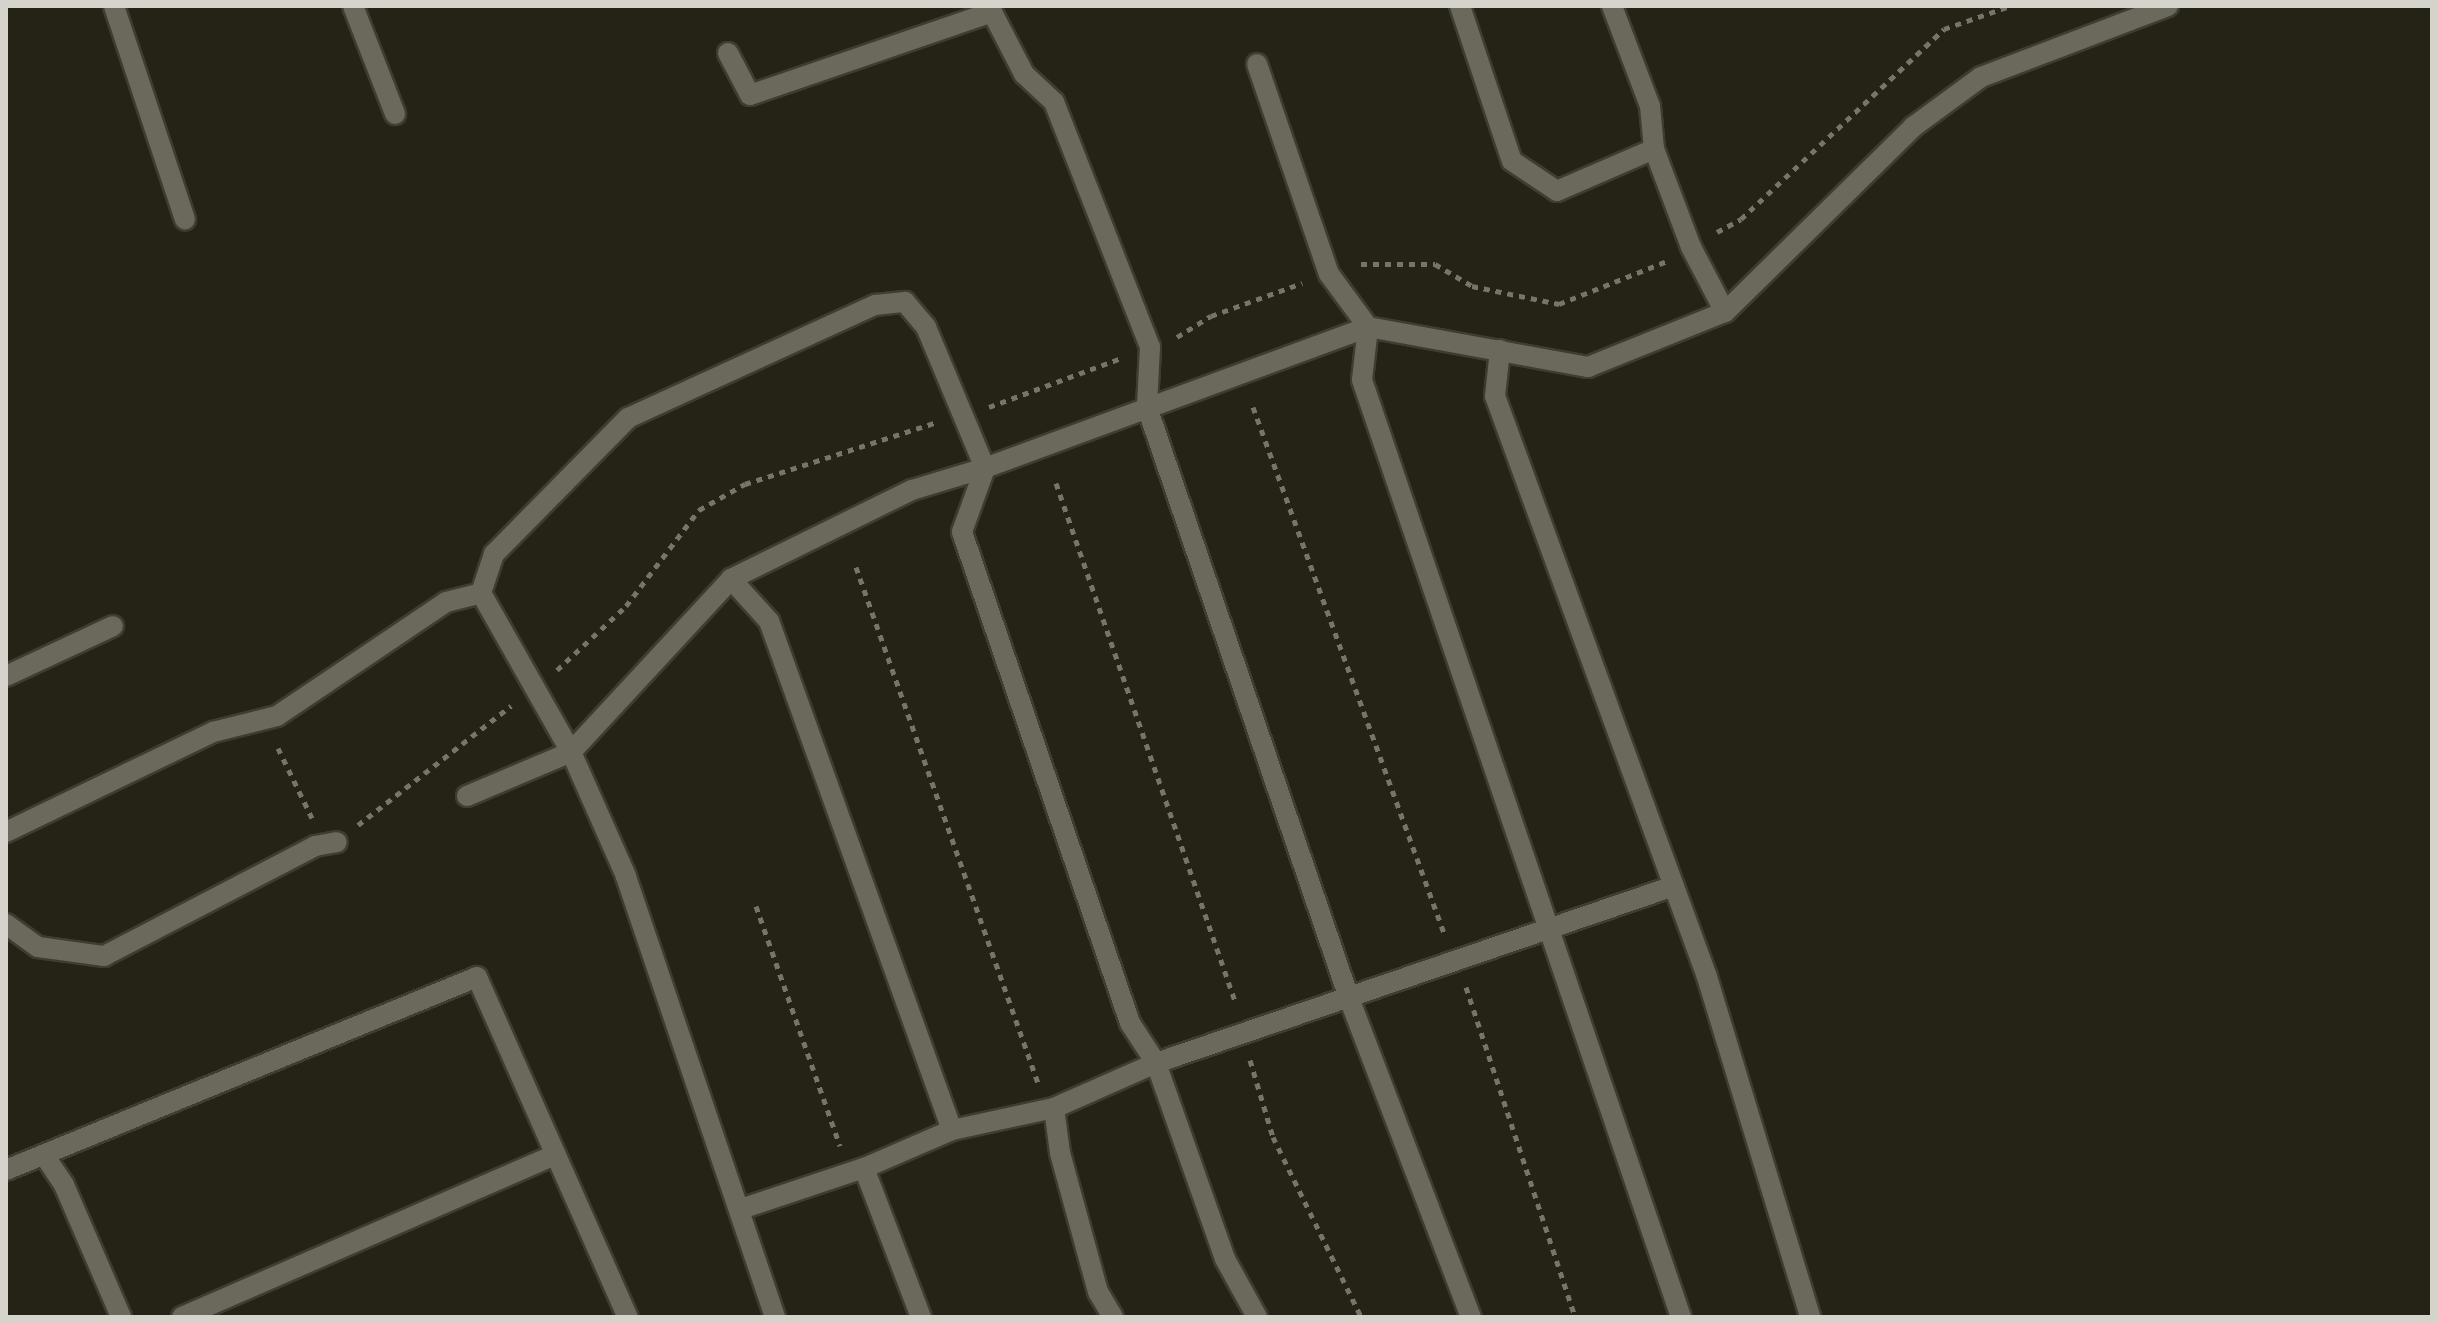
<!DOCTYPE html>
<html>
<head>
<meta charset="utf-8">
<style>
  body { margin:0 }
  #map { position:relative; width:2438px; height:1323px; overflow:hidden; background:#252316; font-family:"DejaVu Sans",sans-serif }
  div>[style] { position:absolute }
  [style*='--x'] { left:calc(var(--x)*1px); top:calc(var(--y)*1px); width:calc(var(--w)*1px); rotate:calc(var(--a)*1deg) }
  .path>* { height:5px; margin-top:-2.5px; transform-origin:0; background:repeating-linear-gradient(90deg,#77756b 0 6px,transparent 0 12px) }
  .roads { filter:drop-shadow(2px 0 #3e3c33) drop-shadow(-2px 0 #3e3c33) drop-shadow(0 2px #3e3c33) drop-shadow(0 -2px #3e3c33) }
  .street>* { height:20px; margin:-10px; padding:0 10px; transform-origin:10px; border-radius:10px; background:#6b695b }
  span { translate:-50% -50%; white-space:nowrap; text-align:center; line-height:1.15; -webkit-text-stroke:8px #252316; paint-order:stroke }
  .frame { position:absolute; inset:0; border:8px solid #d5d4cc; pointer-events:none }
</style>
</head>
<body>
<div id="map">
  <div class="path">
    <div style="--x:1717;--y:232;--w:27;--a:-28"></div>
    <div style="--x:1741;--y:219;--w:278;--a:-43.1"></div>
    <div style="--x:1944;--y:29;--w:70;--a:-19.2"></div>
    <div style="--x:1361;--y:264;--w:74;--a:0"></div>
    <div style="--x:1435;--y:264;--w:43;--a:30.7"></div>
    <div style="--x:1472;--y:286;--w:89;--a:11.7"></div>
    <div style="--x:1559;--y:304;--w:116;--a:-21.7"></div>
    <div style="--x:1177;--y:337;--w:40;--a:-32"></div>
    <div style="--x:1211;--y:316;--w:97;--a:-19.9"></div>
    <div style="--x:989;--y:407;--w:139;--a:-20.3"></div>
    <div style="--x:1253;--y:407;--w:560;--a:70.04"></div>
    <div style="--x:1056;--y:483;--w:551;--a:70.94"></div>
    <div style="--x:856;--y:567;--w:547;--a:70.57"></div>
    <div style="--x:557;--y:670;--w:94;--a:-42.8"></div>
    <div style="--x:626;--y:606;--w:121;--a:-52.8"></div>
    <div style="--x:699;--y:510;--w:53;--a:-29.5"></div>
    <div style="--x:745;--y:484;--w:199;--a:-17.9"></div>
    <div style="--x:278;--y:748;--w:78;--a:64.1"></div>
    <div style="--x:358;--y:825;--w:194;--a:-37.9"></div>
    <div style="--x:756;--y:906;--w:254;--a:70.7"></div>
    <div style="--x:1466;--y:987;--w:348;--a:71.7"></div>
    <div style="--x:1250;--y:1060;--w:80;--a:73.4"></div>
    <div style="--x:1273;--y:1137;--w:200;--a:63.9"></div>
  </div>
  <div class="roads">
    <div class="street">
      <div style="--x:114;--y:6;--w:225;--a:71.6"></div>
      <div style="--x:353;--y:6;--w:116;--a:68.7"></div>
      <div style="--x:1460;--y:6;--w:163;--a:71.5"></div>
      <div style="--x:1512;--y:161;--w:54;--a:33.7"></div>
      <div style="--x:1557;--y:191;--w:106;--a:-23.4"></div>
      <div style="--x:1612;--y:6;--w:107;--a:69.2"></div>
      <div style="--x:1650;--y:106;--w:43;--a:84.7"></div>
      <div style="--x:1654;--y:149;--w:105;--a:69.3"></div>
      <div style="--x:1691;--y:247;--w:73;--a:62.4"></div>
      <div style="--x:728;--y:53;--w:47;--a:62.4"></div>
      <div style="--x:750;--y:95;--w:256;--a:-18.9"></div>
      <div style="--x:992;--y:12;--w:70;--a:62.7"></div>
      <div style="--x:1024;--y:74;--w:41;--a:43"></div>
      <div style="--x:1054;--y:102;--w:263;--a:68.6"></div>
      <div style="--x:1150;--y:347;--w:60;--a:92.9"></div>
      <div style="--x:1147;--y:407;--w:625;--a:71.13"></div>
      <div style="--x:1349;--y:998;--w:342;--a:69.1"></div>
      <div style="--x:1257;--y:64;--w:222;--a:71.1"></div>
      <div style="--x:1329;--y:274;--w:66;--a:53.7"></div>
      <div style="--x:1368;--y:327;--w:53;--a:96.5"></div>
      <div style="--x:1362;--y:380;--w:990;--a:71.2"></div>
      <div style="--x:1500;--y:350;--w:46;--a:96.2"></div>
      <div style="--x:1495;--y:396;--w:618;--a:69.95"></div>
      <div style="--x:1707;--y:977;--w:355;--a:73.1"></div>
      <div style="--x:731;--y:579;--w:57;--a:47.9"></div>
      <div style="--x:769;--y:621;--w:541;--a:70.23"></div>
      <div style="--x:952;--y:1130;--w:96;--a:156.6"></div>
      <div style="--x:864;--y:1168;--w:130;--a:161.6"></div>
      <div style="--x:6;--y:676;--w:118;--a:-25"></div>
      <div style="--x:467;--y:796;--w:113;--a:-22.9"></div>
      <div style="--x:571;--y:752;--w:183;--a:-119.5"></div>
      <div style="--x:6;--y:832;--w:230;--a:-25.8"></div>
      <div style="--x:213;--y:732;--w:66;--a:-14"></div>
      <div style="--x:277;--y:716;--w:204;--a:-34"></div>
      <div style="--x:446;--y:602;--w:36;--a:-14"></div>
      <div style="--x:481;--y:593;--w:41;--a:-71.6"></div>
      <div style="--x:494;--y:554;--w:191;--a:-45.4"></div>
      <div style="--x:628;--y:418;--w:272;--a:-24.6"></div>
      <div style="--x:875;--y:305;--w:30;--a:-6"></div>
      <div style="--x:905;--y:302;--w:33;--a:50"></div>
      <div style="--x:926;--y:327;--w:153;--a:67.3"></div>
      <div style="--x:985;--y:468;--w:68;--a:109.8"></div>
      <div style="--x:962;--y:532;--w:519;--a:71.11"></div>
      <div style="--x:1130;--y:1023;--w:48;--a:57"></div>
      <div style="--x:1156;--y:1063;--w:208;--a:70.6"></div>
      <div style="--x:1225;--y:1259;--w:66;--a:61.1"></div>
      <div style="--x:6;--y:924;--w:39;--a:36"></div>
      <div style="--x:38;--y:947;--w:67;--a:7.8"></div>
      <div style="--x:104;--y:956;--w:238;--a:-27.5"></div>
      <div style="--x:315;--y:846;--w:22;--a:-10"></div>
      <div style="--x:1054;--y:1108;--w:45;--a:82.4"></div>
      <div style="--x:1060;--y:1153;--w:144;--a:74.7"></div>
      <div style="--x:1098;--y:1292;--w:29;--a:59"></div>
      <div style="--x:952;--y:1130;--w:104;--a:-12.2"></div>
      <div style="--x:1054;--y:1108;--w:111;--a:-23.8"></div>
      <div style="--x:1156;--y:1063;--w:547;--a:-18.87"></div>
      <div style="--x:44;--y:1155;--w:36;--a:56"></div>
      <div style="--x:64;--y:1185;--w:144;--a:66.6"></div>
      <div style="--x:864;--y:1168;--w:160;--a:69.1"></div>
      <div style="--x:6;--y:1170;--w:509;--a:-22.28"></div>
      <div style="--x:477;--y:977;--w:372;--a:66.1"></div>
      <div style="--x:182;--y:1317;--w:407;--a:-23.5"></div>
      <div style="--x:775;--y:1317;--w:465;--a:-108.7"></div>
      <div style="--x:626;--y:876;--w:136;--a:-113.9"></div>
      <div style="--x:571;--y:752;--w:236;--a:-47.2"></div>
      <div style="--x:731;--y:579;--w:202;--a:-26.2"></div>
      <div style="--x:912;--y:490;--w:76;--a:-16.8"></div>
      <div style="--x:985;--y:468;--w:408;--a:-20.2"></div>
      <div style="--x:1368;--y:327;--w:224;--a:10.3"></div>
      <div style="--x:1588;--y:367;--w:148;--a:-21.9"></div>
      <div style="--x:1725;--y:312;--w:264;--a:-44.5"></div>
      <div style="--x:1913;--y:127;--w:84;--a:-36.3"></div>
      <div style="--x:1981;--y:77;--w:200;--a:-20.8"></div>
    </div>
  </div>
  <div class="frame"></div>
</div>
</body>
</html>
